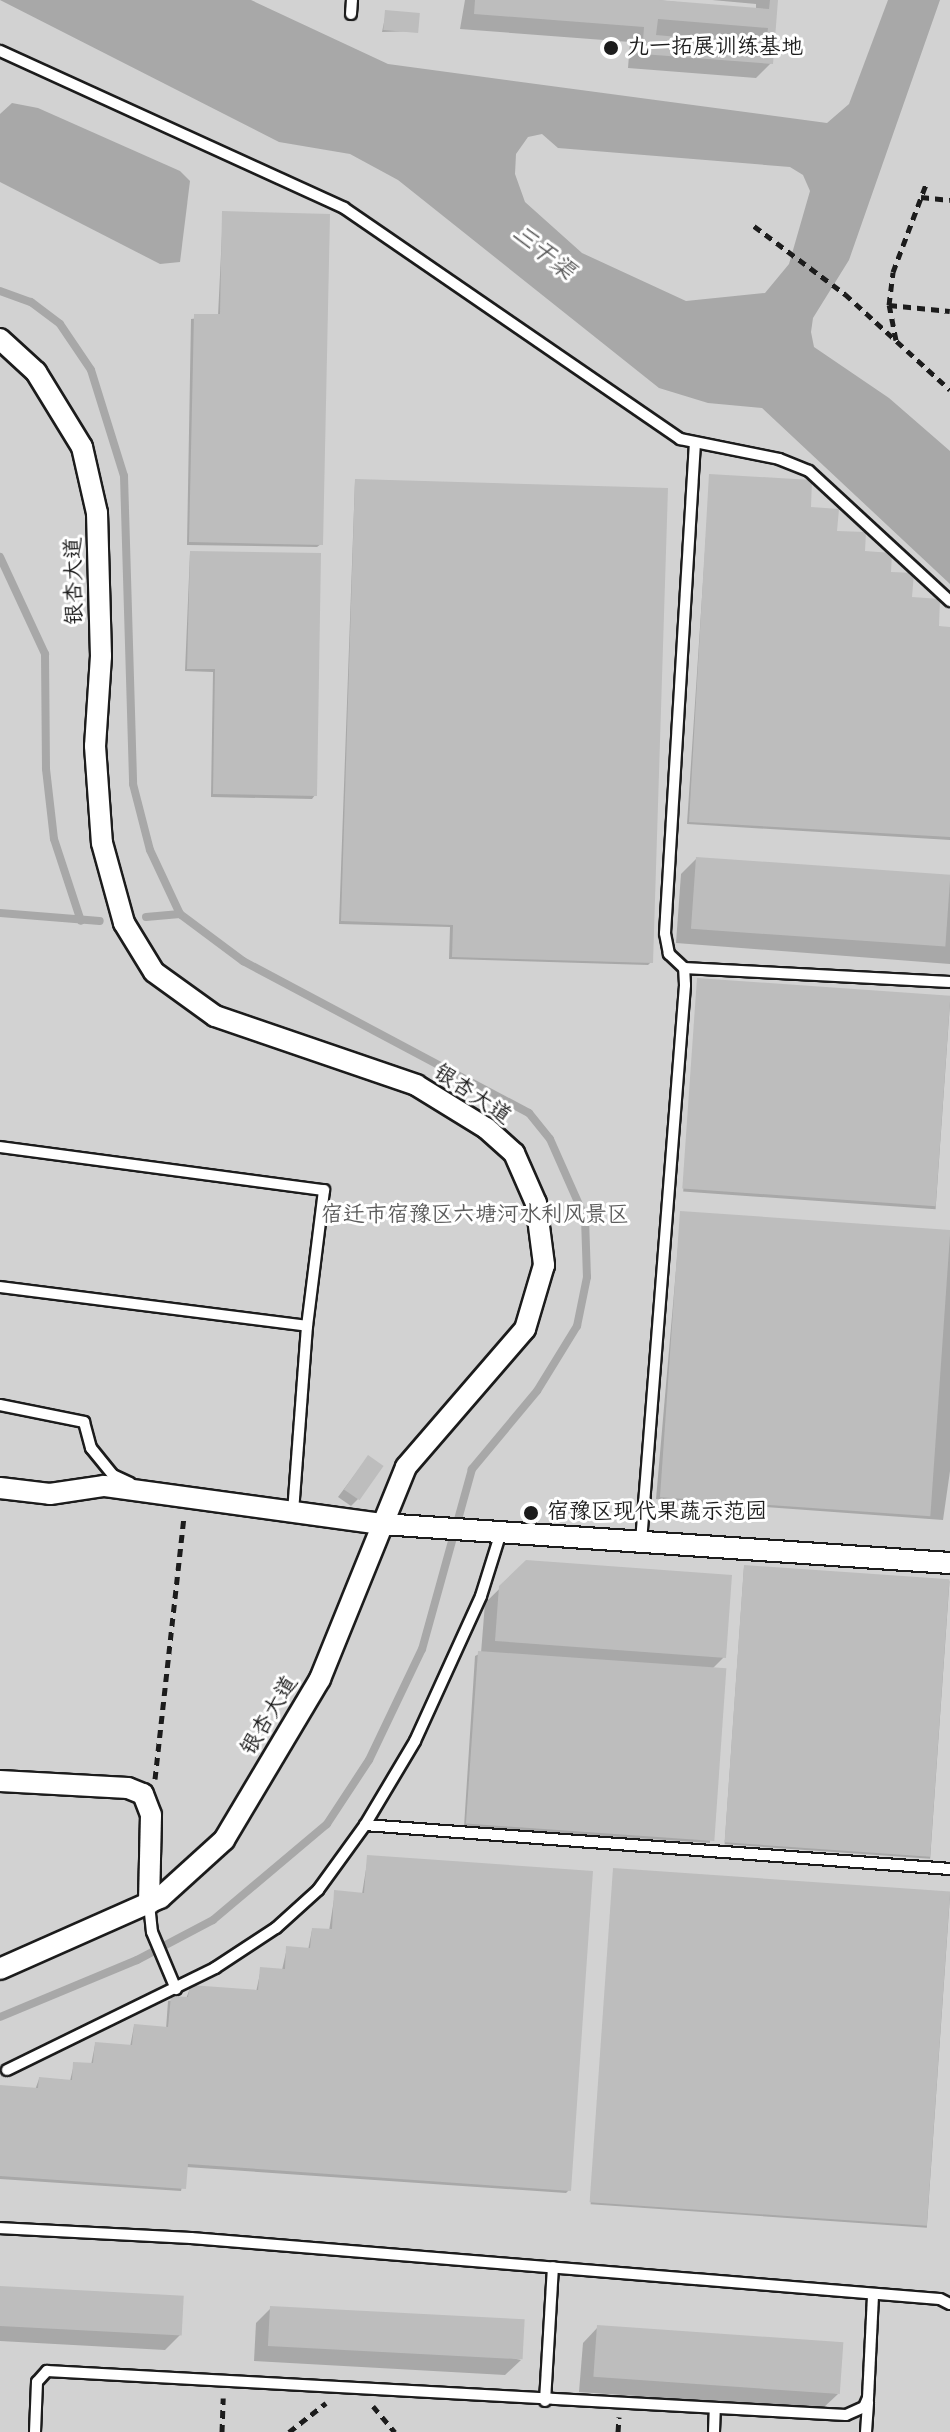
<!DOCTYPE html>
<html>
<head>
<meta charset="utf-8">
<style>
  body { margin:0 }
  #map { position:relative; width:950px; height:2432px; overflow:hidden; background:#f2f2f2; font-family:Kalam,"LXGW WenKai TC",sans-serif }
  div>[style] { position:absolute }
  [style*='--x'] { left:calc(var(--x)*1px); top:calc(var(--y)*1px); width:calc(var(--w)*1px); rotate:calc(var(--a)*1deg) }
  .green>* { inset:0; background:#d2d2d2; transform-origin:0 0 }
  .water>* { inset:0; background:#a8a8a8 }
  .shadow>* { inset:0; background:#0003; transform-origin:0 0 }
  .stream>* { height:8px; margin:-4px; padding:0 4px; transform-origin:4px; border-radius:4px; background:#a8a8a8 }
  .building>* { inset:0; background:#bdbdbd; transform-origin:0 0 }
  .path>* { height:5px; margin-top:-2.5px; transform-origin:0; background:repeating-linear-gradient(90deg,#1c1c1c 0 8px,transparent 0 14px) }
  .roads { filter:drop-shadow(2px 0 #1c1c1c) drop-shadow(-2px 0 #1c1c1c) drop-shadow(0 2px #1c1c1c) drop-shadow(0 -2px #1c1c1c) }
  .lane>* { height:10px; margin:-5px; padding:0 5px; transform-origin:5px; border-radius:5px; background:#fff }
  .street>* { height:20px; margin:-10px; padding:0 10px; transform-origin:10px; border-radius:10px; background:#fff }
  .dots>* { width:22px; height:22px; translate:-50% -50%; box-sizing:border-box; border:4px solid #fff; border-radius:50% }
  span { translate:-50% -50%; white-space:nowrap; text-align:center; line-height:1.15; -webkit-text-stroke:6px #fff; paint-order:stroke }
  .poi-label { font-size:22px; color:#1c1c1c }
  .left { translate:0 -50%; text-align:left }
  .street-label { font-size:22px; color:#1c1c1c }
  .park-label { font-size:22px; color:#5c5c5c }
  .water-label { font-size:24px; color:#5b5b5b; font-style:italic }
</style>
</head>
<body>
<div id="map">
  <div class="green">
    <div style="left:0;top:0;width:950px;height:2432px"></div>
  </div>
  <div class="water">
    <div style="clip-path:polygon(evenodd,0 0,251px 0,388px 64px,827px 123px,849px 104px,888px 0,940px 0,849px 260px,813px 318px,811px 332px,814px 347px,889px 398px,950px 451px,950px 584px,762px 408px,708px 403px,659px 388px,398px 180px,350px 154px,279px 142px,0 0,542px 134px,558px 148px,790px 167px,803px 175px,810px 191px,789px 264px,765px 293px,686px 301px,582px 253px,525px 202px,515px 174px,516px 154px,528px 137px,542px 134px)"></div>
    <div style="clip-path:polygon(12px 103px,38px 108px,180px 171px,190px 181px,180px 262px,160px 264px,0 182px,0 114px)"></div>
  </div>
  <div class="shadow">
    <div style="clip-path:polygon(465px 0,657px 0,756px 10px,756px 4px,712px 0,776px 0,771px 63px,756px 78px,628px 68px,630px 42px,460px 29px)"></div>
    <div style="clip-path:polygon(386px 13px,416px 31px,382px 32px)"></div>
    <div style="clip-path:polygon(223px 213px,321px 544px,317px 547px,187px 545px,191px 319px,218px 316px)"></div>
    <div style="clip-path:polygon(710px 476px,809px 509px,888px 574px,937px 628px,950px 629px,950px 840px,687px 824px)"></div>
    <div style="clip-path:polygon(355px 481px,651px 962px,648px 965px,449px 959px,450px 927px,339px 924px)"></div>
    <div style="clip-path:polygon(190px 553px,315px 795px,312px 799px,211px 797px,213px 672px,185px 671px)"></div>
    <div style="clip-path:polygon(696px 859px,950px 878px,950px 964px,676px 943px,681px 874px)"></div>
    <div style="left:698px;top:980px;width:253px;height:212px;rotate:4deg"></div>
    <div style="clip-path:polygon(681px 1213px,950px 1233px,950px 1471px,943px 1520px,656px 1499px)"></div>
    <div style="clip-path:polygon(368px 1457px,358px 1499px,351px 1506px,338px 1497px)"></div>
    <div style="clip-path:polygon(527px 1562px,724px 1657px,713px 1668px,710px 1843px,464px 1827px,475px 1656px,481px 1653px,485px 1603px)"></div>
    <div style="left:744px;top:1567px;width:206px;height:278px;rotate:4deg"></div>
    <div style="clip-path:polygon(368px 1857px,569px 2190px,566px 2193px,186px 2167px,181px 2191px,0 2179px,0 2087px,35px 2090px,39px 2079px,70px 2081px,74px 2064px,91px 2065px,95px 2045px,130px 2047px,134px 2026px,166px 2029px,168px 2001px,186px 1999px,190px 1988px,256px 1992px,261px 1969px,282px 1970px,287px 1948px,308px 1950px,312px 1930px,329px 1931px,335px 1893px,362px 1894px)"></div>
    <div style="left:614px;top:1870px;width:337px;height:335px;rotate:4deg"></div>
    <div style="clip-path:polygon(0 2288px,180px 2335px,165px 2350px,0 2341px)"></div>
    <div style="clip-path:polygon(271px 2308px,521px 2360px,505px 2375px,254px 2361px,256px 2323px)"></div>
    <div style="clip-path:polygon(598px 2327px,838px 2394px,822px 2409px,579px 2392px,583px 2343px)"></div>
  </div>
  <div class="stream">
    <div style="--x:0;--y:291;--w:33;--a:20"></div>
    <div style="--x:31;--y:302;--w:36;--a:37"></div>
    <div style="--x:60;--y:324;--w:55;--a:56"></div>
    <div style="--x:91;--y:370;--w:111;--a:72.7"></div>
    <div style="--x:124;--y:476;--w:308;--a:88.3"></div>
    <div style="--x:133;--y:784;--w:68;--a:75.6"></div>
    <div style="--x:150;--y:850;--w:71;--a:64.9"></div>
    <div style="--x:180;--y:914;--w:79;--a:36.7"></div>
    <div style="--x:243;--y:961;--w:324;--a:28"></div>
    <div style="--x:529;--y:1113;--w:33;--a:51"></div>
    <div style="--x:550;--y:1139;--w:86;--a:66.1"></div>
    <div style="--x:585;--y:1218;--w:59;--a:88.1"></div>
    <div style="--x:587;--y:1277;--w:50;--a:101.5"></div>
    <div style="--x:577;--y:1326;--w:76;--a:121.6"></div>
    <div style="--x:537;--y:1391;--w:102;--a:129.8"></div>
    <div style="--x:472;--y:1469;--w:187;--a:105.5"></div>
    <div style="--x:422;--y:1649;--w:123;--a:115.5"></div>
    <div style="--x:369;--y:1760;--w:77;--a:123.3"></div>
    <div style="--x:327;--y:1824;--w:149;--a:139.9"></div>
    <div style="--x:213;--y:1920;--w:86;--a:152.2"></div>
    <div style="--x:137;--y:1960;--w:148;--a:157.4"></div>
    <div style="--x:0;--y:557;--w:107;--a:65.1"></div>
    <div style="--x:45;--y:654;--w:115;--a:89.5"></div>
    <div style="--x:46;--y:769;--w:70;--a:83.5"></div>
    <div style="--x:54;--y:839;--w:86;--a:71.8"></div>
    <div style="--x:0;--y:913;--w:100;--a:4.6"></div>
    <div style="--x:146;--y:917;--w:34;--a:-5"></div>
  </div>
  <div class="building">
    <div style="clip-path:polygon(evenodd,475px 0,659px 0,769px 9px,770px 0,778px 0,773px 64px,642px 54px,644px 27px,474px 14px,475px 0,658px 19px,768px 28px,766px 45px,656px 35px,658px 19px)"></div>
    <div style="left:385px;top:10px;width:35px;height:20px;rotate:5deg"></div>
    <div style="clip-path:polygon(222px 211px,330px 214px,323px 545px,189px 542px,194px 314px,220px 314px)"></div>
    <div style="clip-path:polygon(709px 474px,812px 480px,811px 507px,839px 509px,837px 531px,866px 532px,865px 551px,892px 553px,891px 572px,914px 573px,912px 597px,940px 599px,939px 626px,950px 627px,950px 837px,689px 822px)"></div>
    <div style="clip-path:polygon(355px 479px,668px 488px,653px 963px,452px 957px,453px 925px,341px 921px)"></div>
    <div style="clip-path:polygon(190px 551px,321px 553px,317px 796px,213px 794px,215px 669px,187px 669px)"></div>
    <div style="left:696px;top:857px;width:255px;height:72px;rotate:4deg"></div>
    <div style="left:697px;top:978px;width:254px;height:211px;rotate:4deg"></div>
    <div style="left:680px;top:1211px;width:271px;height:287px;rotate:4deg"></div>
    <div style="left:368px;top:1455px;width:19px;height:42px;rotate:35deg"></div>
    <div style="clip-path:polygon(526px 1560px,732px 1575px,726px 1658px,495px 1641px,499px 1586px)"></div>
    <div style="left:744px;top:1565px;width:206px;height:278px;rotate:4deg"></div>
    <div style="left:478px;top:1651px;width:249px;height:173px;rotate:4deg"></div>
    <div style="clip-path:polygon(367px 1855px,593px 1871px,571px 2191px,188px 2164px,186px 2189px,0 2176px,0 2085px,38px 2088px,39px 2077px,72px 2080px,73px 2062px,93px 2063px,95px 2042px,132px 2045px,134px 2024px,168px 2027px,171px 1996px,188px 1997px,190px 1985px,258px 1990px,260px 1967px,285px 1969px,286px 1946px,310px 1948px,312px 1928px,332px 1929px,334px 1890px,364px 1893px)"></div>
    <div style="left:613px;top:1868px;width:338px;height:335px;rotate:4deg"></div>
    <div style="left:0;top:2286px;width:184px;height:40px;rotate:3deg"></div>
    <div style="left:270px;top:2306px;width:255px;height:40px;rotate:3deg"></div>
    <div style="left:597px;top:2325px;width:247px;height:52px;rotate:4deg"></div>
  </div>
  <div class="path">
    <div style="--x:921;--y:197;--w:29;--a:6"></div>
    <div style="--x:754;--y:226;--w:114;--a:36.8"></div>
    <div style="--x:845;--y:294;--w:142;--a:42.4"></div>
    <div style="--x:889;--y:305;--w:61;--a:5.6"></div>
    <div style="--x:896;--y:340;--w:36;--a:-101"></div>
    <div style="--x:889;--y:305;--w:33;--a:-83"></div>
    <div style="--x:893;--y:272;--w:94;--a:-69.4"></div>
    <div style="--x:155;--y:1779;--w:263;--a:-83.7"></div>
    <div style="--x:373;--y:2406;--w:34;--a:50"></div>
    <div style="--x:222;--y:2432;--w:34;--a:-88"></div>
    <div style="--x:289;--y:2432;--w:47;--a:-38.1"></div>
    <div style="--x:618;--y:2432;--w:15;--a:-86"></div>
  </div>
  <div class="roads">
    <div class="lane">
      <div style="--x:351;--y:14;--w:14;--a:-86"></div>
      <div style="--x:0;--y:51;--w:378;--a:24.5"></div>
      <div style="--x:344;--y:208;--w:408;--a:34.5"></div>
      <div style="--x:680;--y:439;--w:101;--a:11.4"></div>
      <div style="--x:779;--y:459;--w:32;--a:22"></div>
      <div style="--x:809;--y:471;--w:192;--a:42.7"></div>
      <div style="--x:684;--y:968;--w:266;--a:3"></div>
      <div style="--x:0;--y:1147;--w:327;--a:7.6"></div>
      <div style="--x:324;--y:1190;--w:137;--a:97.1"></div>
      <div style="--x:0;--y:1287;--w:309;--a:7.2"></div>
      <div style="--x:307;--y:1326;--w:188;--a:94.3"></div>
      <div style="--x:0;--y:1405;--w:86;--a:11.4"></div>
      <div style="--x:84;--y:1422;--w:27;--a:75"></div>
      <div style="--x:91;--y:1448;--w:35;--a:51"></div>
      <div style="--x:113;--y:1475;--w:19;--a:25"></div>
      <div style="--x:641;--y:1542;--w:559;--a:-85.48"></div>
      <div style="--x:685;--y:985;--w:17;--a:-93"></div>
      <div style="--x:684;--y:968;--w:21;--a:-137"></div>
      <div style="--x:669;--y:954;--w:21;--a:-101"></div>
      <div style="--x:665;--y:933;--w:489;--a:-86.5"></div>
      <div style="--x:365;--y:1825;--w:587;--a:4.3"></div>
      <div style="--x:149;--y:1904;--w:28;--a:84"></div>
      <div style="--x:152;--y:1932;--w:62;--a:67.2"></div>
      <div style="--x:7;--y:2070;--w:232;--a:-26.1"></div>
      <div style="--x:215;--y:1968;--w:73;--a:-33.3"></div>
      <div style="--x:276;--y:1928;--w:57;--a:-42.1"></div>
      <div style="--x:318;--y:1890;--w:80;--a:-54.1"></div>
      <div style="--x:365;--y:1825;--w:98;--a:-59.2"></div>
      <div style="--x:415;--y:1741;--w:159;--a:-65.5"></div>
      <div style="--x:481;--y:1596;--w:67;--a:-72.6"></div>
      <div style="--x:0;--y:2228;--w:191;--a:3"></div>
      <div style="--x:191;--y:2238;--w:751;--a:4.66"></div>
      <div style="--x:940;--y:2299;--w:11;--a:27"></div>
      <div style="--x:545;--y:2401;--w:134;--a:-86.6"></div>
      <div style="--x:35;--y:2432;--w:50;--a:-87.7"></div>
      <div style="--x:37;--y:2382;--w:15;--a:-48"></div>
      <div style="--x:47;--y:2371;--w:800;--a:3.15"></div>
      <div style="--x:846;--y:2415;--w:20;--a:-24"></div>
      <div style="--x:864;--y:2407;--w:10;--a:-66"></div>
      <div style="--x:868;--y:2398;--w:104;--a:-87.2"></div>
      <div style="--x:714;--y:2432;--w:23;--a:-88"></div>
      <div style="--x:866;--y:2432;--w:30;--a:-86"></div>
    </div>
    <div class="street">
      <div style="--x:0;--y:339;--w:49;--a:42.5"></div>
      <div style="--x:36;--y:372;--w:88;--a:58.5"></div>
      <div style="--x:82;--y:447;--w:68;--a:77.2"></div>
      <div style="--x:97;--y:513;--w:143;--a:88.4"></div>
      <div style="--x:101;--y:656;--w:90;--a:93.8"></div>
      <div style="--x:95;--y:746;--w:97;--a:85.9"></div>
      <div style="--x:102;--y:843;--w:83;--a:74.6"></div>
      <div style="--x:124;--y:923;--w:57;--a:58.5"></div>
      <div style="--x:154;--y:972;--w:75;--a:35.8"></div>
      <div style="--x:215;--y:1016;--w:213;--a:18.9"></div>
      <div style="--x:416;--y:1085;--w:82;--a:31.6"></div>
      <div style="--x:486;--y:1128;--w:38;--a:42"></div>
      <div style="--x:514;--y:1153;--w:55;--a:66.3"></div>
      <div style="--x:536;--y:1203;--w:63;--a:82.6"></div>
      <div style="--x:544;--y:1265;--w:67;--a:106.5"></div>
      <div style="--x:525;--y:1329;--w:182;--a:130.8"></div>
      <div style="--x:406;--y:1467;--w:229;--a:112.1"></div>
      <div style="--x:320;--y:1679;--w:187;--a:120.8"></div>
      <div style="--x:224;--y:1840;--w:86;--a:137.8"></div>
      <div style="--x:160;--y:1898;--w:175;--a:156.1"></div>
      <div style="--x:0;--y:1488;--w:50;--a:6.8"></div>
      <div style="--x:50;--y:1494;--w:55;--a:-8.4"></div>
      <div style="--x:104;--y:1486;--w:281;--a:7.8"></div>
      <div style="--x:382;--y:1524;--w:569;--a:3.93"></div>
      <div style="--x:0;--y:1781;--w:128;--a:3.1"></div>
      <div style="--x:128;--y:1788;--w:16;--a:22"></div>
      <div style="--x:143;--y:1794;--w:22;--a:69"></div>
      <div style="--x:151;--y:1815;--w:89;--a:91.3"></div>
    </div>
  </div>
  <div class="dots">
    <div style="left:611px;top:48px;background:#1c1c1c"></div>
    <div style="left:531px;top:1513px;background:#1c1c1c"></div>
  </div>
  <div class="poi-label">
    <span class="left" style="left:627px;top:48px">九一拓展训练基地</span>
    <span class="left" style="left:547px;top:1513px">宿豫区现代果蔬示范园</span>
  </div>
  <div class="street-label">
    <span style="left:75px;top:581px;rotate:-91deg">银杏大道</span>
    <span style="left:472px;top:1095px;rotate:34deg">银杏大道</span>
    <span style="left:270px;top:1716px;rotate:-59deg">银杏大道</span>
  </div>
  <div class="park-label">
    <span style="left:475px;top:1216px">宿迁市宿豫区六塘河水利风景区</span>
  </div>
  <div class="water-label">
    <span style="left:543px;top:253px;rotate:39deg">三干渠</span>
  </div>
</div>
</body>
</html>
